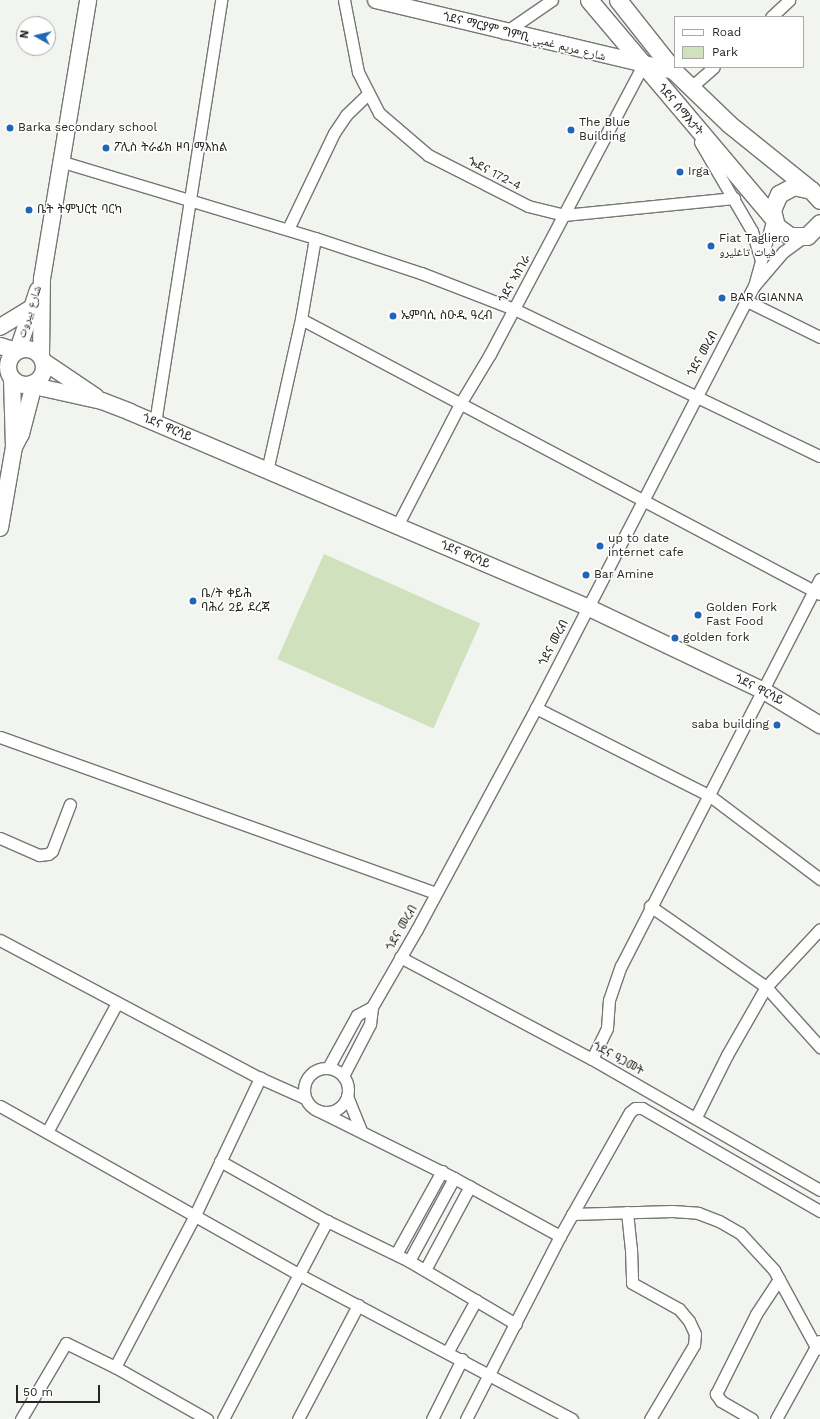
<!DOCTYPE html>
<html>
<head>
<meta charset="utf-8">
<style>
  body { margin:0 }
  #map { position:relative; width:820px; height:1419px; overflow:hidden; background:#f2f5ef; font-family:"Work Sans","Noto Naskh Arabic","Noto Sans Ethiopic",sans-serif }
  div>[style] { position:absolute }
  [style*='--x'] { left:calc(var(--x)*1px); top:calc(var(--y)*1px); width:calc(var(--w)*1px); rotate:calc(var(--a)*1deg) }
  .green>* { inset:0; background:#d0e1bd; transform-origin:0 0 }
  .roads { filter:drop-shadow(1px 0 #747772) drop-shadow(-1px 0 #747772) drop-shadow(0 1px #747772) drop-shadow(0 -1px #747772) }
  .street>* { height:11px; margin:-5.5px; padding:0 5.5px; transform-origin:5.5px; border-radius:5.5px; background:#fff }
  .street>.ring { margin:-5.5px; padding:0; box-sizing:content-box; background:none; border:11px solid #fff; border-radius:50% }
  .secondary>* { height:16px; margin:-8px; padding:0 8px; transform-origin:8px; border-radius:8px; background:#fff }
  .secondary>.ring { margin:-8px; padding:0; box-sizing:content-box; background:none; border:16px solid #fff; border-radius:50% }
  .primary>* { height:17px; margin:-8.5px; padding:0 8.5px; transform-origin:8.5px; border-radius:8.5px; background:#fff }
  .dots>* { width:11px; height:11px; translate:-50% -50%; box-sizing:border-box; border:2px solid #fff; border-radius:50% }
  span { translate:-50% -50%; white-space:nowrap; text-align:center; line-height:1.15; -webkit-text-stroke:3px #fff; paint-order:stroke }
  .street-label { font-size:12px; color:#262725 }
  .poi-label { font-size:12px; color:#262725 }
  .left { translate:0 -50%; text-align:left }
  .right { translate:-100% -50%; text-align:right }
  .legend { position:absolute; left:674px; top:16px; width:130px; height:52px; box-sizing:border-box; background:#fff; border:1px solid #a8a9a8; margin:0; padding:5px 7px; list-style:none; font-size:12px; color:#262725 }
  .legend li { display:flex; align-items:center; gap:8px; height:20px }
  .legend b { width:20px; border:1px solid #a8a9a8 }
  .north { position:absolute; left:16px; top:16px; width:40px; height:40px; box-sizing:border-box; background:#fff; border:1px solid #a8a9a8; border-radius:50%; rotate:278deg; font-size:11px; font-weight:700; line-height:16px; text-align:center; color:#262725 }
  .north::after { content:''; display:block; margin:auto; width:14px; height:18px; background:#1f66b7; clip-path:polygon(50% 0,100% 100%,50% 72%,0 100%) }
  .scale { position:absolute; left:16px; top:1385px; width:84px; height:18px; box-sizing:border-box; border:2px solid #262725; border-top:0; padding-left:5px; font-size:12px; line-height:14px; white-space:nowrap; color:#262725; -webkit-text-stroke:3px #fff; paint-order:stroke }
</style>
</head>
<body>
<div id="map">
  <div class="green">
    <div style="left:324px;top:554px;width:171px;height:115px;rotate:24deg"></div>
  </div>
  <div class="roads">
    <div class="street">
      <div style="--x:344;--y:0;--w:73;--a:79"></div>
      <div style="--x:358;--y:72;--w:46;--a:62.9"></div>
      <div style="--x:379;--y:113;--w:65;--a:40.6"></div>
      <div style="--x:428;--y:155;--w:66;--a:27"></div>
      <div style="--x:487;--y:185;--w:46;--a:27.1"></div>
      <div style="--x:528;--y:206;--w:37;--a:14"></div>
      <div style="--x:564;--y:215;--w:171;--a:-5.7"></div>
      <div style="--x:771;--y:17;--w:25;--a:-43"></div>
      <div style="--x:504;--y:33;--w:58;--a:-34.5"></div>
      <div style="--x:691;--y:87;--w:30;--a:-41"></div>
      <div style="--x:700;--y:142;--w:103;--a:59.7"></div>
      <div style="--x:752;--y:231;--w:30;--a:73"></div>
      <div style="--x:60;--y:161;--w:266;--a:16.8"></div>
      <div style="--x:315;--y:238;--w:112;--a:18.3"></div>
      <div style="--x:421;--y:273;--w:100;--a:21.2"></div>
      <div style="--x:514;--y:309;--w:339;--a:25.7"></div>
      <div style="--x:773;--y:218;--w:71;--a:105.6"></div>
      <div style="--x:754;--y:286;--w:45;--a:-49.5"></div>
      <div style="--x:783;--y:252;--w:27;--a:-36"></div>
      <div style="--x:288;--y:229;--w:106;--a:-64.4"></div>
      <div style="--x:334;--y:133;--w:22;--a:-56"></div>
      <div style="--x:346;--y:115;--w:29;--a:-44"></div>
      <div style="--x:747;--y:301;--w:81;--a:26.3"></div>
      <div style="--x:301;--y:319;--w:587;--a:27.92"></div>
      <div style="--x:155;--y:423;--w:428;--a:-81.1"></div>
      <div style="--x:267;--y:471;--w:156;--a:-77.4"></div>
      <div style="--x:301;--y:319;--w:82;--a:-80.2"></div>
      <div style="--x:397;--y:526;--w:137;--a:-62.7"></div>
      <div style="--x:460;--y:404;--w:58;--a:-59"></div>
      <div style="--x:490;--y:354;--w:327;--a:-62.1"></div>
      <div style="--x:536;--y:708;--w:195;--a:26.8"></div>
      <div style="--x:710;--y:796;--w:138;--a:37"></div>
      <div style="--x:0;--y:737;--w:462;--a:19.7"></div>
      <div style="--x:0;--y:838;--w:43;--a:23.6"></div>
      <div style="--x:39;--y:855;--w:9;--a:-6"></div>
      <div style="--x:48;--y:854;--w:5;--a:-37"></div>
      <div style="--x:52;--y:851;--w:50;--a:-69"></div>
      <div style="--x:650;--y:906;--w:141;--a:34.9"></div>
      <div style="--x:766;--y:987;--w:81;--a:48"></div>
      <div style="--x:0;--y:940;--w:294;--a:28"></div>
      <div style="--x:260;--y:1078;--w:49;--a:24"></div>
      <div style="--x:400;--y:957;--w:217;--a:28"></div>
      <div style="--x:592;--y:1059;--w:263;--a:29.9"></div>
      <div style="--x:592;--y:1059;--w:34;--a:-64"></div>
      <div style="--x:607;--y:1028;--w:28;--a:-86"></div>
      <div style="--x:609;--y:1000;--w:36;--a:-71"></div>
      <div style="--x:621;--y:966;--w:435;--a:-62.8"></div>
      <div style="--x:328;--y:1068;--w:60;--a:-61.3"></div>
      <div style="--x:357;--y:1015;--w:17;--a:-28"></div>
      <div class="ring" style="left:304px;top:1068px;width:33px;height:33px"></div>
      <div style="--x:343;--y:1076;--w:59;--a:-62.6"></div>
      <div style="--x:370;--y:1024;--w:17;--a:-83"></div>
      <div style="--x:372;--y:1007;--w:90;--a:-60"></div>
      <div style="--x:417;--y:929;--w:251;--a:-61.7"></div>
      <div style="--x:536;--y:708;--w:475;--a:-62.7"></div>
      <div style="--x:347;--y:1096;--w:37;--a:68"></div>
      <div style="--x:0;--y:1106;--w:342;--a:29.4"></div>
      <div style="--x:298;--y:1274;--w:310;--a:27.9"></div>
      <div style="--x:317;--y:1110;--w:153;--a:26.4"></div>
      <div style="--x:454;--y:1178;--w:121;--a:28.7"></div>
      <div style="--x:696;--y:1117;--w:69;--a:-63.4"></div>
      <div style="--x:727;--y:1055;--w:78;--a:-60.2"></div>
      <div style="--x:766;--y:987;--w:79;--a:-47"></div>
      <div style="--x:47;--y:1132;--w:147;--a:-61.5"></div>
      <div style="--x:220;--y:1161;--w:123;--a:29.3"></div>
      <div style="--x:327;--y:1221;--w:91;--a:26"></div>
      <div style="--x:409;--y:1261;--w:124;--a:30.5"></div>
      <div style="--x:627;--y:1212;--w:37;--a:84"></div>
      <div style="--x:631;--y:1249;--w:34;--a:88"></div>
      <div style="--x:632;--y:1283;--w:54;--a:29"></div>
      <div style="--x:679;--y:1309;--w:16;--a:50"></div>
      <div style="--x:689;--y:1321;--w:14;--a:65"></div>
      <div style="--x:695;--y:1334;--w:11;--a:95"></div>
      <div style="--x:694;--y:1345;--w:86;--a:120.7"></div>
      <div style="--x:572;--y:1214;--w:100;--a:-1.7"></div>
      <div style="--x:672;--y:1211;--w:26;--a:4"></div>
      <div style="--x:698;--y:1213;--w:22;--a:21"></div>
      <div style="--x:719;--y:1221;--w:24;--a:30"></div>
      <div style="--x:740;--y:1233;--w:50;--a:47.4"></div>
      <div style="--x:774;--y:1270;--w:88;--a:61.4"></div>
      <div style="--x:816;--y:1347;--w:4;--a:27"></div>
      <div style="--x:396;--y:1254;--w:95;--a:-61"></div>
      <div style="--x:409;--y:1261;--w:94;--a:-61.5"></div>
      <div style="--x:425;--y:1270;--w:95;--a:-61.8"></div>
      <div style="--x:448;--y:1351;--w:58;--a:-61.2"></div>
      <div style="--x:115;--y:1367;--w:172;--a:-62.2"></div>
      <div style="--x:195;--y:1215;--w:152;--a:-64.6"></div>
      <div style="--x:21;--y:1419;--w:88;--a:-59.4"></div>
      <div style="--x:66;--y:1343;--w:55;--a:26.1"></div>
      <div style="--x:115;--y:1367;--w:106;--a:29.5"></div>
      <div style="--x:223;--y:1419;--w:224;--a:-62.3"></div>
      <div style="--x:298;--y:1419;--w:129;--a:-62.2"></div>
      <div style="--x:432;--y:1419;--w:67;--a:-63.4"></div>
      <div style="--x:466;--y:1419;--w:206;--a:-62.8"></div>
      <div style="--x:560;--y:1236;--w:142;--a:-60.6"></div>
      <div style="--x:630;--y:1112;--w:6;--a:-39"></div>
      <div style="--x:635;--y:1108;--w:7;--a:0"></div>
      <div style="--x:642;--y:1108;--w:206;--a:30.1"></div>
      <div style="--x:752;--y:1419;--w:36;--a:-150"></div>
      <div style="--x:721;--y:1401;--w:9;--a:-126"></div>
      <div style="--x:716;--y:1394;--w:89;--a:-63.4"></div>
      <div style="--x:756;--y:1314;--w:42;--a:-56.7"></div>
      <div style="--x:776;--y:1419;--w:89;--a:-61.1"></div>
    </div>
    <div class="secondary">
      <div style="--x:376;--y:0;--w:306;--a:13.4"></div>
      <div style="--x:0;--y:327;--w:35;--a:-31"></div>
      <div style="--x:0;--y:346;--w:17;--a:17"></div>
      <div class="ring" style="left:8px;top:349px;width:20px;height:20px"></div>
      <div style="--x:18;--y:350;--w:63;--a:-71.6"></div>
      <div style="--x:41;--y:356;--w:77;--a:-89.3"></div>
      <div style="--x:42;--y:279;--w:283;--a:-80.6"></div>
      <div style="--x:43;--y:361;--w:64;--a:34.2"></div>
      <div style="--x:12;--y:379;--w:67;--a:88.3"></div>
      <div style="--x:34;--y:383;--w:10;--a:29"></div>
      <div style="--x:43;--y:388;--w:60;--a:12.4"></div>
      <div style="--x:102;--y:401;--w:30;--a:21"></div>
      <div style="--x:130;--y:412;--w:497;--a:23.1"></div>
      <div style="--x:587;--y:607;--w:196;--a:25.4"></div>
      <div style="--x:764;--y:691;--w:66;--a:31.3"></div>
      <div style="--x:0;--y:528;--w:82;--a:-80.2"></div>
      <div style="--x:14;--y:447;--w:15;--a:-62"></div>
      <div style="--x:21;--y:434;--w:52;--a:-75.4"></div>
    </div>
    <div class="primary">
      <div style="--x:589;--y:0;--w:285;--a:49.8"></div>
      <div style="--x:618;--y:0;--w:90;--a:51.7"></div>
      <div style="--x:674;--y:71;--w:76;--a:43.9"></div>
      <div style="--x:729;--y:124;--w:105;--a:38.8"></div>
      <div style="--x:820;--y:200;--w:13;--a:-132"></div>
      <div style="--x:811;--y:190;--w:17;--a:-167"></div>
      <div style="--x:794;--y:186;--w:17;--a:152"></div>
      <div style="--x:779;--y:194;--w:17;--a:114"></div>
      <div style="--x:772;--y:210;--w:16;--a:76"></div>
      <div style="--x:776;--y:226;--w:17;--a:36"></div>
      <div style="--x:790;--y:236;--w:17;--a:0"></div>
      <div style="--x:807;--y:236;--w:18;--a:-45"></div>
    </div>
  </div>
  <div class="dots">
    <div style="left:10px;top:128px;background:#1f66b7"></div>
    <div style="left:571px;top:130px;background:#1f66b7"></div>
    <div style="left:106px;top:148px;background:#1f66b7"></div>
    <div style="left:680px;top:172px;background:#1f66b7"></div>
    <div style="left:29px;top:210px;background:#1f66b7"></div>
    <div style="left:711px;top:246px;background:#1f66b7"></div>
    <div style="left:722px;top:298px;background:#1f66b7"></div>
    <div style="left:393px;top:316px;background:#1f66b7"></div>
    <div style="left:600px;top:546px;background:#1f66b7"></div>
    <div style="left:586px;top:575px;background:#1f66b7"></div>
    <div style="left:193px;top:601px;background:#1f66b7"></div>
    <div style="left:698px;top:615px;background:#1f66b7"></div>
    <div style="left:675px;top:638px;background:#1f66b7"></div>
    <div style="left:777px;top:725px;background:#1f66b7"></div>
  </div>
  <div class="street-label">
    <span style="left:524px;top:37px;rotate:14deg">ጎደና ማርያም ግምቢ شارع مريم غمبي</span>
    <span style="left:680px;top:110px;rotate:50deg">ጎደና ሰማእታት</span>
    <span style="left:494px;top:174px;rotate:27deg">ጐደና 172-4</span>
    <span style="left:515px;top:279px;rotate:-61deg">ጎደና ኣስገራ</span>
    <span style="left:30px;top:312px;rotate:-72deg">شارع بيروت</span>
    <span style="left:703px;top:354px;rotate:-61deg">ጎደና መረብ</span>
    <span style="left:167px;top:428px;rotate:23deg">ጎደና ዋርሳይ</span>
    <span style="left:465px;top:555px;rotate:23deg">ጎደና ዋርሳይ</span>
    <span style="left:554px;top:643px;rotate:-63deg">ጎደና መረብ</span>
    <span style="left:759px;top:690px;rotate:27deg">ጎደና ዋርሳይ</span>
    <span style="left:402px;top:928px;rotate:-60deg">ጎደና መረብ</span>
    <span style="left:618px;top:1059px;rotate:29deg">ጎደና ዓጋመት</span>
  </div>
  <div class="poi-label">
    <span class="left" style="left:579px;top:130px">The Blue<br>Building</span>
    <span class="left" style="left:18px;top:128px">Barka secondary school</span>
    <span class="left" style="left:114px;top:148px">ፖሊስ ትራፊክ ዞባ ማእከል</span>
    <span class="left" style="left:688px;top:172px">Irga</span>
    <span class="left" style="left:37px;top:210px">ቤት ትምህርቲ ባርካ</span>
    <span class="left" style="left:719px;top:246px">Fiat Tagliero<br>فيات تاغليرو</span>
    <span class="left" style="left:730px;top:298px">BAR GIANNA</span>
    <span class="left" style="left:401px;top:316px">ኤምባሲ ስዑዲ ዓረብ</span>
    <span class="left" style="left:608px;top:546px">up to date<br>internet cafe</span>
    <span class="left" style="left:594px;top:575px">Bar Amine</span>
    <span class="left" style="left:201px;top:601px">ቤ/ት ቀይሕ<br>ባሕሪ 2ይ ደረጃ</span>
    <span class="left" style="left:706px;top:615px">Golden Fork<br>Fast Food</span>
    <span class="left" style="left:683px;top:638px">golden fork</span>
    <span class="right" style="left:769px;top:725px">saba building</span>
  </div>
  <ul class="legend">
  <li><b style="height:5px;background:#fff"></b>Road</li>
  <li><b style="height:11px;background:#d0e1bd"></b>Park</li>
  </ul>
  <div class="north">N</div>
  <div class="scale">50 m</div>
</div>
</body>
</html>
